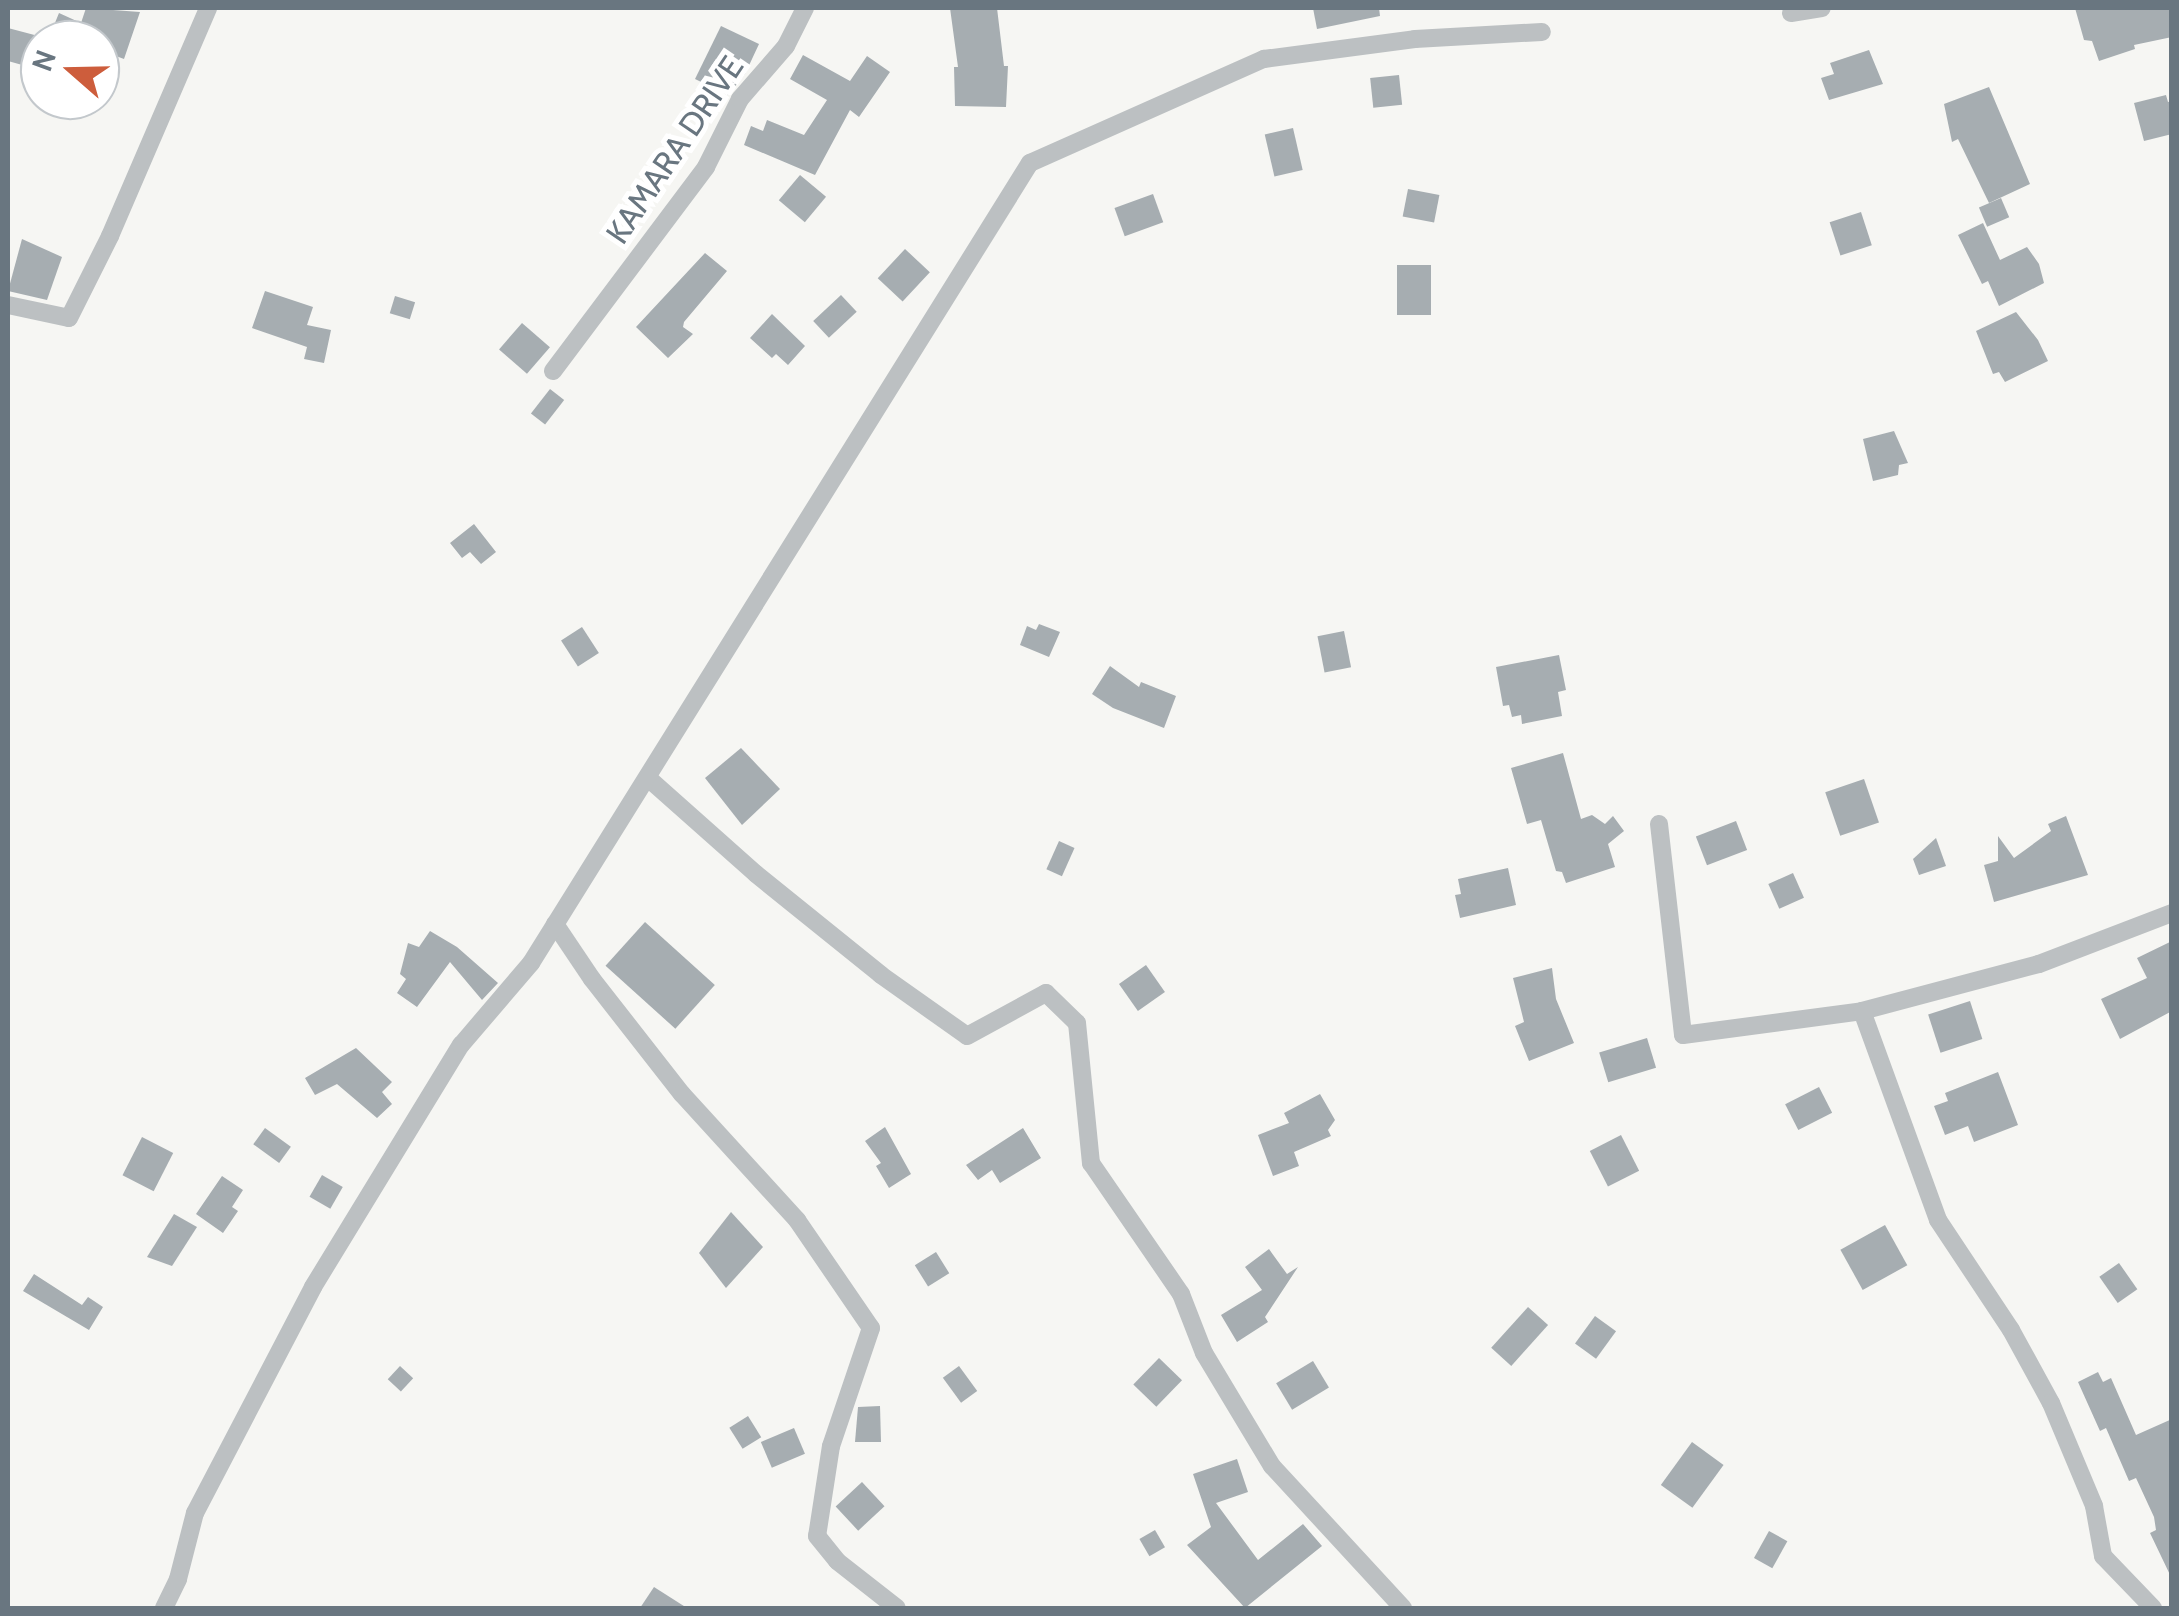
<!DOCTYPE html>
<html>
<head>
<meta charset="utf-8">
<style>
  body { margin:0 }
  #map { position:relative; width:2179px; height:1616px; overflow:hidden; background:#f6f6f3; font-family:Cabin,sans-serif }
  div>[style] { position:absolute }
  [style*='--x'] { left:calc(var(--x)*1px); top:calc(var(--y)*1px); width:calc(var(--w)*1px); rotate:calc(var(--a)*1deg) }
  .building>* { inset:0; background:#a6adb1; transform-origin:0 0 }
  .street>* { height:18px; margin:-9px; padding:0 9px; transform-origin:9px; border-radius:9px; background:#bcc0c2 }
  span { translate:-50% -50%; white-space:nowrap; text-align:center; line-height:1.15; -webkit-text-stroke:10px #fff; paint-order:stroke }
  .street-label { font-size:32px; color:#697680 }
  .frame { position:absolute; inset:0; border:10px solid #697680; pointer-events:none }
  .north { position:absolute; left:20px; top:20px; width:100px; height:100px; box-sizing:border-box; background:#fff; border:2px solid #c3c8cc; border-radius:50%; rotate:290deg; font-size:28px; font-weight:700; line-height:40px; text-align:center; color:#697680 }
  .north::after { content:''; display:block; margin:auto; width:35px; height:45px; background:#cd5d3c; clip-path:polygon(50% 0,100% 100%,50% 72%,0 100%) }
</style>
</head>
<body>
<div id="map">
  <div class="building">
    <div style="clip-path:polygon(86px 8px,140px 12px,124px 59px,100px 50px,100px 40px,48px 40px,59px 13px,81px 23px)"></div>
    <div style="clip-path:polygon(950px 8px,997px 8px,1004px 66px,1008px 66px,1006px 107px,955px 106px,954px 67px,958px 67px)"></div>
    <div style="clip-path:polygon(1313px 8px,1379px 8px,1380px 16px,1317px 29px)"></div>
    <div style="clip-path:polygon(2075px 8px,2172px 8px,2172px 37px,2134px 45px,2135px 49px,2099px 61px,2092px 41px,2084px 40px)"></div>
    <div style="clip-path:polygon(721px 26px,759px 44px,745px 74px,728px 95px,695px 79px)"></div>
    <div style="clip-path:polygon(8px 28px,42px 37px,33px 68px,8px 61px)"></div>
    <div style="clip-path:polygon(1869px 50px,1883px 84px,1829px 100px,1821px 78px,1834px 74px,1830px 63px)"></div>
    <div style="clip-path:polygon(803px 55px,850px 81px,867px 56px,890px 72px,859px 117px,850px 110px,815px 175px,744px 145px,751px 126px,763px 131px,767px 120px,804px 135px,827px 100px,790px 79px)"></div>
    <div style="left:1399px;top:75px;width:30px;height:29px;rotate:84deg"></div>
    <div style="clip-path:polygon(1989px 87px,2030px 184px,1989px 203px,1958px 139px,1952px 142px,1944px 104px)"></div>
    <div style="clip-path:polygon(2166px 95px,2168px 102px,2172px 101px,2172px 134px,2144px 141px,2134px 103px)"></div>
    <div style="left:1293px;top:128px;width:43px;height:29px;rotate:77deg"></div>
    <div style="left:800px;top:175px;width:34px;height:33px;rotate:40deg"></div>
    <div style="left:1408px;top:189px;width:32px;height:28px;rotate:11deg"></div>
    <div style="left:1153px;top:194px;width:30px;height:41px;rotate:70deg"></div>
    <div style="left:2001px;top:198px;width:21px;height:24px;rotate:67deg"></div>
    <div style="left:1861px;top:212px;width:35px;height:33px;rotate:72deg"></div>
    <div style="clip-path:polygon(1983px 223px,2000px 260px,2027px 247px,2039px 264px,2044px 283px,1999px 306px,1988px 281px,1982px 284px,1958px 235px)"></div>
    <div style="clip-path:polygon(22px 239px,62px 257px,47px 300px,8px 291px)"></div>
    <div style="left:905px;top:249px;width:34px;height:40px;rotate:43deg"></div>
    <div style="clip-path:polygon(705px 253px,727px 271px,684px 322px,683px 327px,693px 334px,668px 358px,636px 327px)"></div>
    <div style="left:1397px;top:265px;width:34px;height:50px"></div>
    <div style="clip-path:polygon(265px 291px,313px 307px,307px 325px,331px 330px,324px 363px,304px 359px,307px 347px,252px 328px)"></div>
    <div style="left:841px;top:295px;width:23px;height:38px;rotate:47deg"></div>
    <div style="left:395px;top:296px;width:21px;height:18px;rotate:17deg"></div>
    <div style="clip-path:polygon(2016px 312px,2038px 340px,2048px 361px,2005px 382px,1999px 372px,1993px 374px,1976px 331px)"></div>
    <div style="clip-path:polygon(772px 314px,805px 346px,788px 365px,776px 354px,772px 358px,750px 338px)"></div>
    <div style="left:522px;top:323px;width:37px;height:35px;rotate:41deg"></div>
    <div style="left:550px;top:389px;width:18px;height:31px;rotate:38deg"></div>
    <div style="clip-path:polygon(1894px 431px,1908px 463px,1899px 465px,1898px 475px,1873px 481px,1863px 439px)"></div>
    <div style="clip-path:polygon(474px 524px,496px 552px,481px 564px,470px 552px,462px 558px,450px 543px)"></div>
    <div style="clip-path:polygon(1039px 624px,1060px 632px,1049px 657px,1020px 645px,1027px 626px,1036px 630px)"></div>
    <div style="left:582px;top:627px;width:31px;height:25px;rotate:57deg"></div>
    <div style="left:1344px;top:631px;width:37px;height:27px;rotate:79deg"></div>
    <div style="clip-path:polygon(1559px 655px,1566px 690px,1558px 692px,1562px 716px,1522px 724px,1521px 715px,1512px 717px,1509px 705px,1503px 706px,1496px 667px)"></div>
    <div style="clip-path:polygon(1110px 666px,1139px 687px,1141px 682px,1176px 696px,1164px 728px,1113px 708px,1092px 694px)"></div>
    <div style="clip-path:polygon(741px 748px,780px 789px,742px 825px,705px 778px)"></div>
    <div style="clip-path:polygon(1563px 753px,1581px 819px,1592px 815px,1605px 824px,1613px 816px,1624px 831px,1608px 844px,1615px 867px,1566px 883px,1562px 872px,1556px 871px,1541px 820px,1527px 824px,1511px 768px)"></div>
    <div style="left:1864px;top:779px;width:46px;height:41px;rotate:71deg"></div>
    <div style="clip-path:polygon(2066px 816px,2088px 875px,1994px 902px,1984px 865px,1998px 861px,1998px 836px,2014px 858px,2051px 831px,2048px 824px)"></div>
    <div style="left:1736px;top:821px;width:31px;height:43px;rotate:69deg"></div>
    <div style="clip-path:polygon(1936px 838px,1946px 866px,1919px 875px,1913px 859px)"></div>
    <div style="left:1059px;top:841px;width:17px;height:31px;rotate:24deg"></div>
    <div style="clip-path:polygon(1508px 868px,1516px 905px,1460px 918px,1455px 895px,1461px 894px,1458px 879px)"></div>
    <div style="left:1793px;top:873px;width:27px;height:27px;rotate:66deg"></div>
    <div style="left:645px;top:922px;width:94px;height:59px;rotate:42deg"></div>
    <div style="clip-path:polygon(430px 931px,457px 947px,498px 983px,482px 1000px,450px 962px,417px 1007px,397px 993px,406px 979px,400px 974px,408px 943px,419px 947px)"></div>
    <div style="clip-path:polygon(2172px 941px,2172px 1011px,2120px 1039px,2101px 999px,2147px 978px,2137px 958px)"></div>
    <div style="left:1146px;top:965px;width:33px;height:33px;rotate:55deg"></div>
    <div style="clip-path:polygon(1552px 968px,1556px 999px,1574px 1043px,1529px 1061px,1515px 1026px,1524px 1022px,1513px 978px)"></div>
    <div style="left:1970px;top:1001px;width:40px;height:44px;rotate:72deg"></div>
    <div style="left:1647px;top:1038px;width:31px;height:50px;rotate:73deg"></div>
    <div style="clip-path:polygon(356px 1048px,392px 1082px,382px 1092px,392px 1104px,377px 1118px,337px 1084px,315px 1095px,305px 1078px)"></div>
    <div style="clip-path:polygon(1998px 1072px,2018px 1125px,1974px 1142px,1968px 1126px,1945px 1135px,1934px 1106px,1948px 1101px,1945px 1093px)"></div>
    <div style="left:1819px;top:1087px;width:29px;height:38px;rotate:63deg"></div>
    <div style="clip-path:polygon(1320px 1094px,1335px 1120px,1328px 1130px,1331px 1136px,1294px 1152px,1299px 1166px,1273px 1176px,1258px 1135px,1289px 1123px,1284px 1113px)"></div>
    <div style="clip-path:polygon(885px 1127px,911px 1174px,889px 1188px,876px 1166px,881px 1163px,865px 1141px)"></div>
    <div style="left:265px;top:1128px;width:32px;height:20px;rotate:36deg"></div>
    <div style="clip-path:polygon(1023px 1128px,1041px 1158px,1000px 1183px,992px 1170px,978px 1180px,966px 1165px)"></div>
    <div style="left:1621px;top:1135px;width:40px;height:35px;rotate:63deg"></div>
    <div style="left:142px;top:1137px;width:35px;height:43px;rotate:27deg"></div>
    <div style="left:322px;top:1175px;width:24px;height:25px;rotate:30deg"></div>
    <div style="clip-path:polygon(222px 1176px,243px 1190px,232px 1207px,238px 1211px,223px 1233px,196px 1214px)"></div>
    <div style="clip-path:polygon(731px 1212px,763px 1247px,726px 1288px,699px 1253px)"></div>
    <div style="clip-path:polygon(174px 1214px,197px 1227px,172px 1266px,147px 1257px)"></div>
    <div style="left:1885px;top:1225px;width:46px;height:51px;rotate:61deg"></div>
    <div style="clip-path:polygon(1269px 1249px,1287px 1274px,1298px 1267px,1265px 1317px,1268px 1322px,1237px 1342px,1221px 1315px,1262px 1290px,1245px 1267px)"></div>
    <div style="left:936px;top:1252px;width:25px;height:25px;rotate:58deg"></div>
    <div style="left:2119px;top:1263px;width:32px;height:24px;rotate:55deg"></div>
    <div style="clip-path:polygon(34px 1274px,82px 1305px,88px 1297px,103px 1307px,89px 1330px,23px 1291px)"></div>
    <div style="left:1528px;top:1307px;width:27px;height:55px;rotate:42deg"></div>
    <div style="left:1595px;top:1316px;width:26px;height:34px;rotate:36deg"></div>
    <div style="left:1159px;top:1358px;width:32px;height:37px;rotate:44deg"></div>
    <div style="left:1313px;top:1361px;width:31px;height:43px;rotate:59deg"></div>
    <div style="left:400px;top:1366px;width:18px;height:18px;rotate:43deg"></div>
    <div style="left:959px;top:1366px;width:31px;height:20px;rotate:54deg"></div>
    <div style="clip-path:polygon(2098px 1372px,2103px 1382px,2111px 1378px,2136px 1435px,2172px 1419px,2172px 1579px,2150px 1533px,2156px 1530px,2154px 1517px,2136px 1478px,2129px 1481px,2106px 1428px,2100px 1431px,2078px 1382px)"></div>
    <div style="clip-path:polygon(880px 1406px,881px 1442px,855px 1442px,858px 1407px)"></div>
    <div style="left:748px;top:1416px;width:25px;height:22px;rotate:58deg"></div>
    <div style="left:794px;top:1428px;width:28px;height:36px;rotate:67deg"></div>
    <div style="left:1692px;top:1442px;width:39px;height:53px;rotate:36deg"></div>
    <div style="clip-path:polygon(1237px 1459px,1248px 1492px,1216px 1503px,1258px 1560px,1303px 1524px,1322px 1546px,1245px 1608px,1187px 1545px,1211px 1527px,1193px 1474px)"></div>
    <div style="left:862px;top:1482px;width:33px;height:36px;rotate:47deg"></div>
    <div style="left:1155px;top:1530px;width:20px;height:18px;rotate:60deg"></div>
    <div style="left:1769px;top:1531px;width:21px;height:31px;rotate:29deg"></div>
    <div style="clip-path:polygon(654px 1587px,687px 1608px,640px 1608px)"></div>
  </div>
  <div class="street">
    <div style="--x:1791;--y:13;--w:31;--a:-9"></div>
    <div style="--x:8;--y:305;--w:62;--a:12"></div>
    <div style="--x:69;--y:318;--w:92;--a:-63.4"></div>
    <div style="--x:110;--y:236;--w:248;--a:-66.7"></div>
    <div style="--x:553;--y:371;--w:255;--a:-53.1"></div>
    <div style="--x:706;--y:167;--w:76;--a:-63.4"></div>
    <div style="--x:740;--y:99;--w:70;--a:-49"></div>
    <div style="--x:786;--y:46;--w:42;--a:-63.4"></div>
    <div style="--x:648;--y:778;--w:144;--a:41.6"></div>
    <div style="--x:756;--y:874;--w:161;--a:38.9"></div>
    <div style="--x:881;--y:975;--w:105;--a:35.3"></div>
    <div style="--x:967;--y:1036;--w:90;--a:-28.6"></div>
    <div style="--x:1046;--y:993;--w:43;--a:44.1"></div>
    <div style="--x:1077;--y:1023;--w:141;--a:84.3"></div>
    <div style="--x:1091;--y:1163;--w:159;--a:55.5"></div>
    <div style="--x:1181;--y:1294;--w:63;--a:68.7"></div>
    <div style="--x:1204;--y:1353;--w:132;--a:59"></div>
    <div style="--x:1272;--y:1466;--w:193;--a:47.3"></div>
    <div style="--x:1659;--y:824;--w:212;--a:83.5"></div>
    <div style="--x:1683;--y:1035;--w:181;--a:-7.6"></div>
    <div style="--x:1862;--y:1011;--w:222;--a:70"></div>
    <div style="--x:1938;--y:1220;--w:132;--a:56.4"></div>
    <div style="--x:2011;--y:1330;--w:83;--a:61.3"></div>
    <div style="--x:2051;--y:1403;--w:112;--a:67.3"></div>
    <div style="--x:2094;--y:1506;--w:51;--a:79.8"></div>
    <div style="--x:2103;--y:1556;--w:72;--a:46.1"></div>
    <div style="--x:555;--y:924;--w:66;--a:56.1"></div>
    <div style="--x:592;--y:979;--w:146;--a:52"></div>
    <div style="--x:682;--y:1094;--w:171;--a:47.6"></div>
    <div style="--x:797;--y:1220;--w:131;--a:55.6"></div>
    <div style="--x:871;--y:1328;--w:125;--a:108.7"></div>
    <div style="--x:831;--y:1446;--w:91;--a:98.8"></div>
    <div style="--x:817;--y:1536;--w:32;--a:51"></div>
    <div style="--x:837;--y:1561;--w:76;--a:38.1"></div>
    <div style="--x:1862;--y:1011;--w:183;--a:-14.9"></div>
    <div style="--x:2039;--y:964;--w:142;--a:-21"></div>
    <div style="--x:164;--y:1608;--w:32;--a:-64"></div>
    <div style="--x:178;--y:1579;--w:68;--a:-75.6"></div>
    <div style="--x:195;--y:1513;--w:255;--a:-62.4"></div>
    <div style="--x:313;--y:1287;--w:284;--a:-58.6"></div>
    <div style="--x:461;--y:1045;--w:108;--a:-49.5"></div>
    <div style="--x:531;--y:963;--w:943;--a:-58.05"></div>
    <div style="--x:1030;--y:163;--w:256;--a:-24"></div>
    <div style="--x:1264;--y:59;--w:152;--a:-7.5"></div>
    <div style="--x:1415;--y:39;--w:127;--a:-3.2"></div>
  </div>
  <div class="street-label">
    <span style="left:675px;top:150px;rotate:-56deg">KAMARA DRIVE</span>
  </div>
  <div class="frame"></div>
  <div class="north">N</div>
</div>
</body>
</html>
